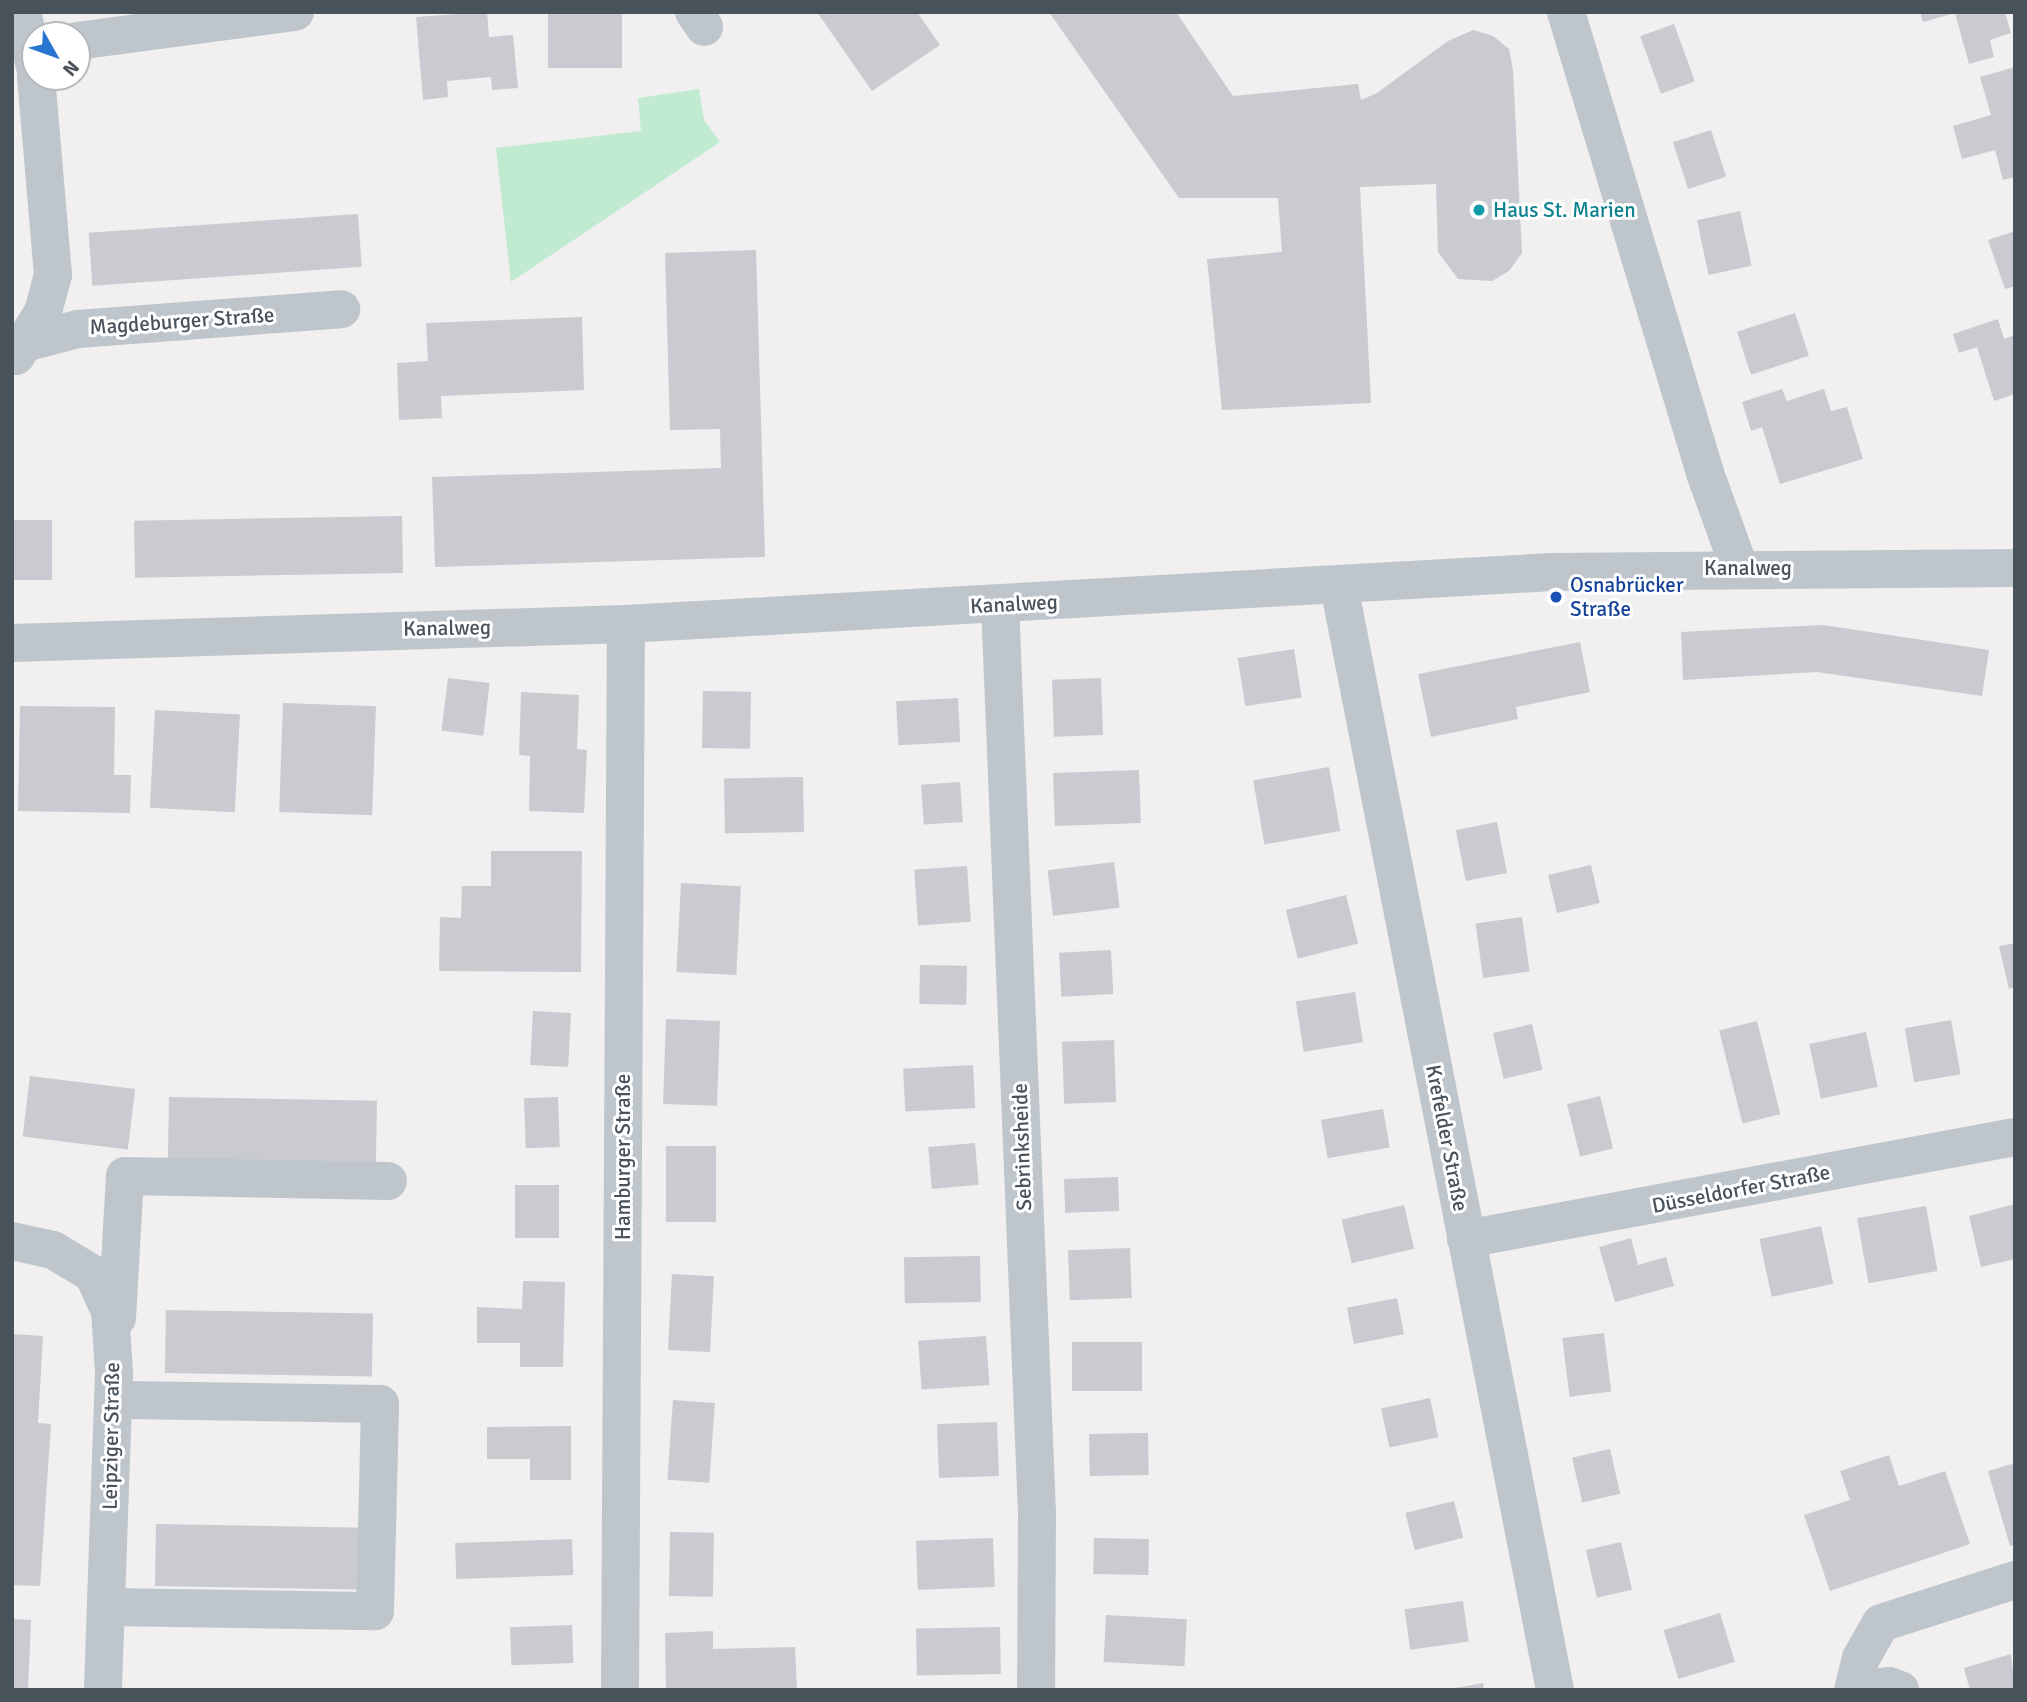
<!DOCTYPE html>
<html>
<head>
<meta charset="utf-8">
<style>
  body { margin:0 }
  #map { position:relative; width:2027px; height:1702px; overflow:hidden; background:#f1efef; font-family:Signika,sans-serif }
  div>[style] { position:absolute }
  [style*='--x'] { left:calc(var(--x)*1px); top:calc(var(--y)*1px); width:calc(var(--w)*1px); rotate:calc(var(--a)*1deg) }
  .green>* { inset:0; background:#c1ebd0 }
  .building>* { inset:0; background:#c9cbd1; transform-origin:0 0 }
  .minor>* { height:38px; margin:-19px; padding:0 19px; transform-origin:19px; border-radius:19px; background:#bec6cc }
  .dots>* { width:19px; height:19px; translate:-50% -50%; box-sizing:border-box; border:4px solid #fff; border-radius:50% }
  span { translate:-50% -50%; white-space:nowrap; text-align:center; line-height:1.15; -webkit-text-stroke:6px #fff; paint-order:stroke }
  .culture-label { font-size:21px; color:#0d838f }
  .left { translate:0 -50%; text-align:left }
  .street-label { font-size:21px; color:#48525b }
  .transit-label { font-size:21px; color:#164399 }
  .frame { position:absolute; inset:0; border:14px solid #48525b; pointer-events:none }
  .north { position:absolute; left:21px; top:21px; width:70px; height:70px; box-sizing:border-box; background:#fff; border:2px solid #b6babd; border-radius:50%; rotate:130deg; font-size:19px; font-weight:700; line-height:28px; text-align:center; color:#48525b }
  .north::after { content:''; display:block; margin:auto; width:24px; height:32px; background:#2976d1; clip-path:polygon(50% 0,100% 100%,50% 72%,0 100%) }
</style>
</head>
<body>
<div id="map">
  <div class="green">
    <div style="clip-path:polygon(699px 89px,704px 120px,720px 142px,511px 282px,496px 148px,641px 131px,638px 98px)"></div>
  </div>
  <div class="building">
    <div style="clip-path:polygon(487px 12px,489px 37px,513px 35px,518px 88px,492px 90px,491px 77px,447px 81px,448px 97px,423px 100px,416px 17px)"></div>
    <div style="left:548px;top:12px;width:74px;height:56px"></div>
    <div style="clip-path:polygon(817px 12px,917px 12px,940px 45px,872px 91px)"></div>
    <div style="clip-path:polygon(1049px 12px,1176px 12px,1233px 96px,1358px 84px,1361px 100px,1377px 93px,1448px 41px,1473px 30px,1493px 36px,1509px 49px,1513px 70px,1522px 253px,1509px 271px,1492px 281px,1458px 279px,1438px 252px,1436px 184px,1360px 187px,1371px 403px,1222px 410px,1207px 259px,1282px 252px,1278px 198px,1179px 198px)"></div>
    <div style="clip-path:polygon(1920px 12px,2005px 12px,2011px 33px,1990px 40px,1994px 57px,1969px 64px,1955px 13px,1923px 22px)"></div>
    <div style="left:1674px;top:24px;width:61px;height:36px;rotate:70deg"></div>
    <div style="clip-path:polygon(2015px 67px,2015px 177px,2003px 180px,1995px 150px,1962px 159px,1953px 126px,1991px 115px,1980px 77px)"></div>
    <div style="left:1711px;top:130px;width:49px;height:40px;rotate:72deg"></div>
    <div style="left:1740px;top:211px;width:56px;height:44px;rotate:78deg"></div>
    <div style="left:358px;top:214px;width:53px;height:270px;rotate:86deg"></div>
    <div style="clip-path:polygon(2015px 231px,2015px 286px,2005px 289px,1988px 240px)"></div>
    <div style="clip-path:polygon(756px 250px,765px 557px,435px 567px,432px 477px,721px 468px,720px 429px,670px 430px,665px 253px)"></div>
    <div style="left:1795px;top:313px;width:45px;height:61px;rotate:72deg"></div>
    <div style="clip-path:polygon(582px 317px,584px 390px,441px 396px,442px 418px,399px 420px,397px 363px,428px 361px,426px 323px)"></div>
    <div style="clip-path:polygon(1998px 319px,2004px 339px,2015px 335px,2015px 394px,1994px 401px,1977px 347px,1959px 353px,1953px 334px)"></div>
    <div style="clip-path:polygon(1782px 389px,1787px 401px,1824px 389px,1831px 411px,1847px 407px,1863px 459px,1780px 484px,1762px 427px,1751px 431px,1742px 402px)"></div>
    <div style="left:402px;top:516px;width:57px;height:268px;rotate:89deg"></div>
    <div style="left:12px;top:520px;width:40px;height:60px"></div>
    <div style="clip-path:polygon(1823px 625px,1989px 650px,1982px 696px,1817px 672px,1683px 680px,1681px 632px)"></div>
    <div style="clip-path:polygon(1580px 642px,1590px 692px,1516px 707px,1518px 719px,1431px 737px,1418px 674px)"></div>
    <div style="left:1294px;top:649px;width:49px;height:57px;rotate:81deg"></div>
    <div style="left:448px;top:678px;width:42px;height:53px;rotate:7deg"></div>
    <div style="left:1101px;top:678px;width:57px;height:49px;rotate:88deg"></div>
    <div style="left:703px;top:691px;width:48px;height:57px;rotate:1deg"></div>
    <div style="clip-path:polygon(521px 692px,579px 695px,577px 749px,587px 750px,584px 813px,529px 811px,530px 756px,519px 755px)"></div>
    <div style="left:958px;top:698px;width:44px;height:62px;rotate:87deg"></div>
    <div style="left:283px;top:703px;width:93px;height:109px;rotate:2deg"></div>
    <div style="clip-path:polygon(20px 706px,115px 707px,114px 775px,131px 775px,130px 813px,18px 811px)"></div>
    <div style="left:155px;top:710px;width:85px;height:98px;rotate:3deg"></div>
    <div style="left:1329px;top:767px;width:65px;height:77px;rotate:80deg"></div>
    <div style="left:1139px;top:770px;width:53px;height:86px;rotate:88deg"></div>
    <div style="left:803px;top:777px;width:55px;height:79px;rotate:89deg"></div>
    <div style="left:960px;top:782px;width:40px;height:39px;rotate:86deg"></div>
    <div style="left:1497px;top:822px;width:52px;height:42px;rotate:79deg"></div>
    <div style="clip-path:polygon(491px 851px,582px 851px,581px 972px,439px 971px,440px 917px,461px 918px,462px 886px,491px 886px)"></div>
    <div style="left:1114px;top:862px;width:46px;height:67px;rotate:83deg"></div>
    <div style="left:1591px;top:865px;width:39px;height:44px;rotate:77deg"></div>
    <div style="left:967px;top:866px;width:56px;height:53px;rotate:86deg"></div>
    <div style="left:681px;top:883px;width:60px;height:89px;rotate:3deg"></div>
    <div style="left:1346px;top:895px;width:50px;height:62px;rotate:76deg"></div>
    <div style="left:1522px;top:917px;width:55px;height:47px;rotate:82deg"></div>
    <div style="clip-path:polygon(2015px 943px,2015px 987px,2009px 989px,1999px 946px)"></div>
    <div style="left:1111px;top:950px;width:44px;height:52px;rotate:87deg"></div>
    <div style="left:920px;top:965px;width:47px;height:39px;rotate:1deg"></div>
    <div style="left:1355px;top:992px;width:51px;height:60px;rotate:81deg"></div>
    <div style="left:533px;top:1011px;width:38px;height:54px;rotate:3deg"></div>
    <div style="left:666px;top:1019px;width:54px;height:85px;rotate:2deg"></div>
    <div style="left:1951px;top:1020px;width:55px;height:47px;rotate:80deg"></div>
    <div style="left:1757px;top:1021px;width:96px;height:39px;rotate:76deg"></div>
    <div style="left:1532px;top:1024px;width:47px;height:40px;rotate:77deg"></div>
    <div style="left:1866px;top:1032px;width:56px;height:58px;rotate:78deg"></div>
    <div style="left:1114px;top:1040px;width:62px;height:52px;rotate:88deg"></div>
    <div style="left:973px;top:1065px;width:43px;height:70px;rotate:87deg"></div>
    <div style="left:30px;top:1076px;width:106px;height:61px;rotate:7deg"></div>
    <div style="left:1600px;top:1096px;width:54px;height:34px;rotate:76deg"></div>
    <div style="left:169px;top:1097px;width:208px;height:62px;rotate:1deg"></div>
    <div style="left:558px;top:1097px;width:50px;height:34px;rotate:88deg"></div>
    <div style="left:1383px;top:1109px;width:39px;height:63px;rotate:80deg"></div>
    <div style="left:975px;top:1143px;width:42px;height:47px;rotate:85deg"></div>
    <div style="left:666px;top:1146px;width:50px;height:76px"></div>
    <div style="left:1118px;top:1177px;width:34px;height:54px;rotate:88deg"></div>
    <div style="left:515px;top:1185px;width:44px;height:53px"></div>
    <div style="clip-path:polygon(2015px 1204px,2015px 1259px,1981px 1267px,1969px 1216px)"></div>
    <div style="left:1404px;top:1205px;width:45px;height:64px;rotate:77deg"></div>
    <div style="left:1926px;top:1206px;width:66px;height:70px;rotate:80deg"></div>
    <div style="left:1821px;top:1226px;width:59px;height:63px;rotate:78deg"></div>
    <div style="clip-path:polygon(1631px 1238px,1638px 1265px,1666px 1257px,1674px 1286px,1615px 1302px,1599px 1247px)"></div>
    <div style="left:1130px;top:1248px;width:50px;height:62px;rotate:88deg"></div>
    <div style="left:980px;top:1256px;width:46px;height:76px;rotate:89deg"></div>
    <div style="left:672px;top:1274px;width:42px;height:76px;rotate:3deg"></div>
    <div style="clip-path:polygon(523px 1281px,565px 1282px,563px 1367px,520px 1367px,520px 1343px,477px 1343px,477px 1307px,522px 1309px)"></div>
    <div style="left:1397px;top:1298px;width:37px;height:51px;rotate:79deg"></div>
    <div style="left:166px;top:1310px;width:207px;height:63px;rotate:1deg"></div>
    <div style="left:1604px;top:1333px;width:59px;height:42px;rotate:83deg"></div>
    <div style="clip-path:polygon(12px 1334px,43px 1336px,38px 1423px,51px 1424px,40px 1586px,12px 1585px)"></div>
    <div style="left:986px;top:1336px;width:49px;height:68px;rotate:86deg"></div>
    <div style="left:1072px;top:1342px;width:70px;height:49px"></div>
    <div style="left:1430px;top:1398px;width:40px;height:50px;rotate:78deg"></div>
    <div style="left:673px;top:1400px;width:42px;height:80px;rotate:4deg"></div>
    <div style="left:997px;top:1422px;width:54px;height:60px;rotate:88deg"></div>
    <div style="clip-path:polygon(571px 1426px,571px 1480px,530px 1480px,530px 1459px,487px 1459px,487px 1427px)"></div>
    <div style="left:1148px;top:1433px;width:42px;height:59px;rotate:89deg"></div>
    <div style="left:1610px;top:1449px;width:46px;height:39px;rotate:77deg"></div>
    <div style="clip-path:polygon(1889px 1455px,1899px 1486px,1945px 1471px,1970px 1544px,1830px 1591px,1804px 1515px,1850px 1500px,1840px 1471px)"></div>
    <div style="clip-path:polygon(2015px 1463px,2015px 1545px,2010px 1546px,1988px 1471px)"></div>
    <div style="left:1454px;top:1501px;width:38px;height:50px;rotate:76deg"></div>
    <div style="left:156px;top:1524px;width:208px;height:62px;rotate:1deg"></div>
    <div style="left:670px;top:1532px;width:44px;height:64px;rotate:1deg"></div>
    <div style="left:993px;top:1538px;width:49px;height:77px;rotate:88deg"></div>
    <div style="left:1094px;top:1538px;width:55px;height:36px;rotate:1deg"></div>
    <div style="left:572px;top:1539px;width:36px;height:117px;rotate:88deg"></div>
    <div style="left:1621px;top:1542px;width:49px;height:36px;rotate:77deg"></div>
    <div style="left:1463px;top:1601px;width:41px;height:59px;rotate:82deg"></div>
    <div style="left:1720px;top:1613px;width:51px;height:59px;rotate:73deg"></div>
    <div style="left:1106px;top:1615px;width:81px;height:47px;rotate:3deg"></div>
    <div style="clip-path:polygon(12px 1619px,31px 1620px,28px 1690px,12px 1690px)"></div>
    <div style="left:572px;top:1625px;width:38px;height:62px;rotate:88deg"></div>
    <div style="left:1000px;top:1627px;width:47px;height:84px;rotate:89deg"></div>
    <div style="clip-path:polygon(713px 1631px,713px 1649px,795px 1647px,797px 1690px,666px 1690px,665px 1633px)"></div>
    <div style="clip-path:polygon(2011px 1654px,2015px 1690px,1970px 1690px,1964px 1668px)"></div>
    <div style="clip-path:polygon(1483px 1683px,1484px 1690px,1455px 1690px,1455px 1688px)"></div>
  </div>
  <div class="minor">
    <div style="--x:22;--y:12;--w:57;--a:76.7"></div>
    <div style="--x:694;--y:12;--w:18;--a:56"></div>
    <div style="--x:1566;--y:12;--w:481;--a:73.2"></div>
    <div style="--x:1705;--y:473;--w:100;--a:70.1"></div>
    <div style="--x:77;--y:41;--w:220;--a:-7.6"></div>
    <div style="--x:24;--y:343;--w:56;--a:-14.5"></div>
    <div style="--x:78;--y:329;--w:264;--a:-4.3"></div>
    <div style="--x:16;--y:356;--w:52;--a:-58.5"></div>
    <div style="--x:43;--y:312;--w:38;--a:-75"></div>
    <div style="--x:53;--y:275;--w:199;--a:-94.9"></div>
    <div style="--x:1339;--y:586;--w:1125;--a:78.93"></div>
    <div style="--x:1000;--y:604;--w:910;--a:87.67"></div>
    <div style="--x:1037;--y:1513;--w:177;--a:90.3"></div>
    <div style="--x:12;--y:643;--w:614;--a:-1.77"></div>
    <div style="--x:626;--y:624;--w:927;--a:-3.21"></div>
    <div style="--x:1552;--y:572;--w:463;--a:-0.5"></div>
    <div style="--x:1466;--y:1239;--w:558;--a:-10.53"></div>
    <div style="--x:12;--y:1241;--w:42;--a:12.4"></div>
    <div style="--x:53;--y:1250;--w:47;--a:31"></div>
    <div style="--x:93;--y:1274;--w:41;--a:65.3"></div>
    <div style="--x:110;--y:1311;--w:62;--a:86.3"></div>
    <div style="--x:114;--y:1373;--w:317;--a:92"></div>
    <div style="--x:117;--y:1318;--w:142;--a:-86.8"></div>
    <div style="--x:125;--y:1176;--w:263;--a:1.1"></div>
    <div style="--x:106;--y:1607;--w:269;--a:0.9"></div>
    <div style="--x:375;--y:1611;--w:207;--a:-88.6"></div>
    <div style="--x:380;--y:1404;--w:267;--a:-179.1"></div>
    <div style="--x:620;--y:1690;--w:1066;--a:-89.68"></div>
    <div style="--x:1853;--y:1690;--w:33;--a:-76"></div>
    <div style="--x:1861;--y:1658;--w:40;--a:-60.3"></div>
    <div style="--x:1881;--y:1623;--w:141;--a:-17.8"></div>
    <div style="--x:1860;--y:1690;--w:29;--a:-8"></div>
    <div style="--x:1889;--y:1686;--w:12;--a:20"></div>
  </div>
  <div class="dots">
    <div style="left:1479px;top:210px;background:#0f9aa8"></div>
    <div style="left:1556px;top:597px;background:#1a4fb4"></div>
  </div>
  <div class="culture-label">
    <span class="left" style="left:1493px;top:210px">Haus St. Marien</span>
  </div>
  <div class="street-label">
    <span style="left:182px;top:321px;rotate:-4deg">Magdeburger Straße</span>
    <span style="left:1748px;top:568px">Kanalweg</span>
    <span style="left:1014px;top:604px;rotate:-3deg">Kanalweg</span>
    <span style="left:447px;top:628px;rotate:-1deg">Kanalweg</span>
    <span style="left:1447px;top:1138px;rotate:79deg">Krefelder Straße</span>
    <span style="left:1022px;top:1147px;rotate:-92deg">Sebrinksheide</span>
    <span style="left:623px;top:1157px;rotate:-90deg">Hamburger Straße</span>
    <span style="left:1741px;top:1189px;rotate:-11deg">Düsseldorfer Straße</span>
    <span style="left:111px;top:1436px;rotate:-89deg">Leipziger Straße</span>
  </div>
  <div class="transit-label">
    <span class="left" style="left:1570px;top:597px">Osnabrücker<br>Straße</span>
  </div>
  <div class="frame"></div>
  <div class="north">N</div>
</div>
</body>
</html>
